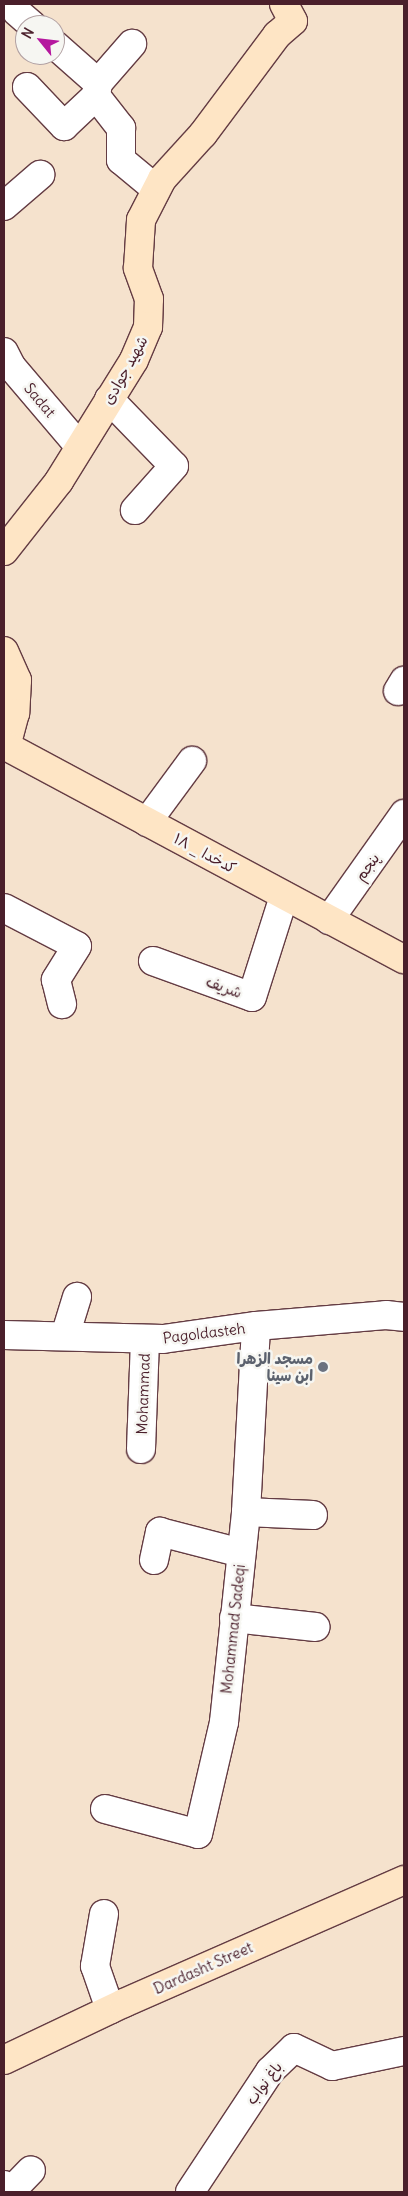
<!DOCTYPE html>
<html>
<head>
<meta charset="utf-8">
<style>
  body { margin:0 }
  #map { position:relative; width:408px; height:2196px; overflow:hidden; background:#f5e2cd; font-family:Delius,"Playpen Sans Arabic",sans-serif }
  div>[style] { position:absolute }
  [style*='--x'] { left:calc(var(--x)*1px); top:calc(var(--y)*1px); width:calc(var(--w)*1px); rotate:calc(var(--a)*1deg) }
  .roads { filter:drop-shadow(1px 0 #643c43) drop-shadow(-1px 0 #643c43) drop-shadow(0 1px #643c43) drop-shadow(0 -1px #643c43) }
  .street>* { height:28px; margin:-14px; padding:0 14px; transform-origin:14px; border-radius:14px; background:#fff }
  .secondary>* { height:28px; margin:-14px; padding:0 14px; transform-origin:14px; border-radius:14px; background:#fee5c5 }
  .dots>* { width:14px; height:14px; translate:-50% -50%; box-sizing:border-box; border:2px solid #f6f6f2; border-radius:50% }
  span { translate:-50% -50%; white-space:nowrap; text-align:center; line-height:1.15; -webkit-text-stroke:5px #f6f6f2; paint-order:stroke }
  .street-label { font-size:15px; color:#4a1f2b }
  .worship-label { font-size:15px; color:#5b616d; font-weight:700 }
  .right { translate:-100% -50%; text-align:right }
  .frame { position:absolute; inset:0; border:5px solid #4a1f2b; pointer-events:none }
  .north { position:absolute; left:15px; top:15px; width:50px; height:50px; box-sizing:border-box; background:#f6f6f2; border:1px solid #b1a0a2; border-radius:50%; rotate:299deg; font-size:14px; font-weight:700; line-height:20px; text-align:center; color:#4a1f2b }
  .north::after { content:''; display:block; margin:auto; width:18px; height:22px; background:#b5179e; clip-path:polygon(50% 0,100% 100%,50% 72%,0 100%) }
</style>
</head>
<body>
<div id="map">
  <div class="roads">
    <div class="street">
      <div style="--x:17;--y:12;--w:20;--a:41"></div>
      <div style="--x:55;--y:45;--w:57;--a:41.5"></div>
      <div style="--x:98;--y:83;--w:13;--a:99"></div>
      <div style="--x:96;--y:96;--w:41;--a:52"></div>
      <div style="--x:121;--y:128;--w:32;--a:90"></div>
      <div style="--x:121;--y:160;--w:45;--a:39.6"></div>
      <div style="--x:98;--y:83;--w:52;--a:-48.9"></div>
      <div style="--x:27;--y:87;--w:54;--a:46.5"></div>
      <div style="--x:64;--y:126;--w:44;--a:-43.2"></div>
      <div style="--x:4;--y:206;--w:48;--a:-40.7"></div>
      <div style="--x:4;--y:352;--w:16;--a:63"></div>
      <div style="--x:11;--y:366;--w:106;--a:49.6"></div>
      <div style="--x:109;--y:399;--w:93;--a:45.9"></div>
      <div style="--x:174;--y:466;--w:59;--a:131.6"></div>
      <div style="--x:398;--y:691;--w:12;--a:-59"></div>
      <div style="--x:147;--y:822;--w:76;--a:-53.6"></div>
      <div style="--x:4;--y:908;--w:82;--a:27.5"></div>
      <div style="--x:77;--y:946;--w:40;--a:122"></div>
      <div style="--x:56;--y:980;--w:25;--a:76"></div>
      <div style="--x:329;--y:920;--w:130;--a:-54.7"></div>
      <div style="--x:153;--y:961;--w:105;--a:20"></div>
      <div style="--x:252;--y:997;--w:106;--a:-72.4"></div>
      <div style="--x:4;--y:1335;--w:159;--a:1.4"></div>
      <div style="--x:163;--y:1339;--w:94;--a:-8"></div>
      <div style="--x:256;--y:1326;--w:130;--a:-4.8"></div>
      <div style="--x:386;--y:1315;--w:18;--a:6"></div>
      <div style="--x:65;--y:1336;--w:41;--a:-72.9"></div>
      <div style="--x:141;--y:1449;--w:110;--a:-87.9"></div>
      <div style="--x:246;--y:1512;--w:67;--a:2.6"></div>
      <div style="--x:154;--y:1560;--w:29;--a:-78"></div>
      <div style="--x:160;--y:1532;--w:84;--a:14.5"></div>
      <div style="--x:234;--y:1618;--w:82;--a:6.3"></div>
      <div style="--x:105;--y:1809;--w:96;--a:15"></div>
      <div style="--x:198;--y:1834;--w:115;--a:-76.9"></div>
      <div style="--x:224;--y:1722;--w:211;--a:-84"></div>
      <div style="--x:246;--y:1512;--w:186;--a:-86.9"></div>
      <div style="--x:104;--y:1914;--w:53;--a:99.8"></div>
      <div style="--x:95;--y:1966;--w:46;--a:70.8"></div>
      <div style="--x:4;--y:2185;--w:9;--a:49"></div>
      <div style="--x:10;--y:2192;--w:30;--a:-46"></div>
      <div style="--x:190;--y:2192;--w:145;--a:-56.5"></div>
      <div style="--x:270;--y:2071;--w:33;--a:-44"></div>
      <div style="--x:294;--y:2048;--w:42;--a:25.3"></div>
      <div style="--x:332;--y:2066;--w:74;--a:-11.8"></div>
    </div>
    <div class="secondary">
      <div style="--x:4;--y:551;--w:89;--a:-51.8"></div>
      <div style="--x:59;--y:481;--w:142;--a:-58.2"></div>
      <div style="--x:134;--y:360;--w:36;--a:-67"></div>
      <div style="--x:148;--y:327;--w:28;--a:-88"></div>
      <div style="--x:149;--y:299;--w:33;--a:-110"></div>
      <div style="--x:138;--y:268;--w:48;--a:-86.4"></div>
      <div style="--x:141;--y:220;--w:46;--a:-62.9"></div>
      <div style="--x:162;--y:179;--w:61;--a:-47.7"></div>
      <div style="--x:203;--y:134;--w:124;--a:-53.2"></div>
      <div style="--x:277;--y:35;--w:21;--a:-41"></div>
      <div style="--x:293;--y:21;--w:19;--a:-118"></div>
      <div style="--x:4;--y:651;--w:32;--a:66"></div>
      <div style="--x:17;--y:680;--w:33;--a:93"></div>
      <div style="--x:15;--y:713;--w:34;--a:105"></div>
      <div style="--x:6;--y:746;--w:451;--a:28.2"></div>
      <div style="--x:4;--y:2060;--w:133;--a:-25.4"></div>
      <div style="--x:124;--y:2003;--w:306;--a:-23.7"></div>
    </div>
  </div>
  <div class="dots">
    <div style="left:323px;top:1367px;background:#6b7280"></div>
  </div>
  <div class="street-label">
    <span style="left:125px;top:370px;rotate:-61deg">شهید جوادی</span>
    <span style="left:40px;top:400px;rotate:50deg">Sadat</span>
    <span style="left:205px;top:853px;rotate:28deg">۱۸ _ کدخدا</span>
    <span style="left:367px;top:867px;rotate:-54deg">پنجم</span>
    <span style="left:224px;top:987px;rotate:20deg">شریف</span>
    <span style="left:204px;top:1333px;rotate:-7deg">Pagoldasteh</span>
    <span style="left:143px;top:1394px;rotate:-88deg">Mohammad</span>
    <span style="left:233px;top:1629px;rotate:-84deg">Mohammad Sadeqi</span>
    <span style="left:203px;top:1968px;rotate:-24deg">Dardasht Street</span>
    <span style="left:264px;top:2083px;rotate:-53deg">باغ نواب</span>
  </div>
  <div class="worship-label">
    <span class="right" style="left:313px;top:1367px">مسجد الزهرا<br>ابن سینا</span>
  </div>
  <div class="frame"></div>
  <div class="north">N</div>
</div>
</body>
</html>
